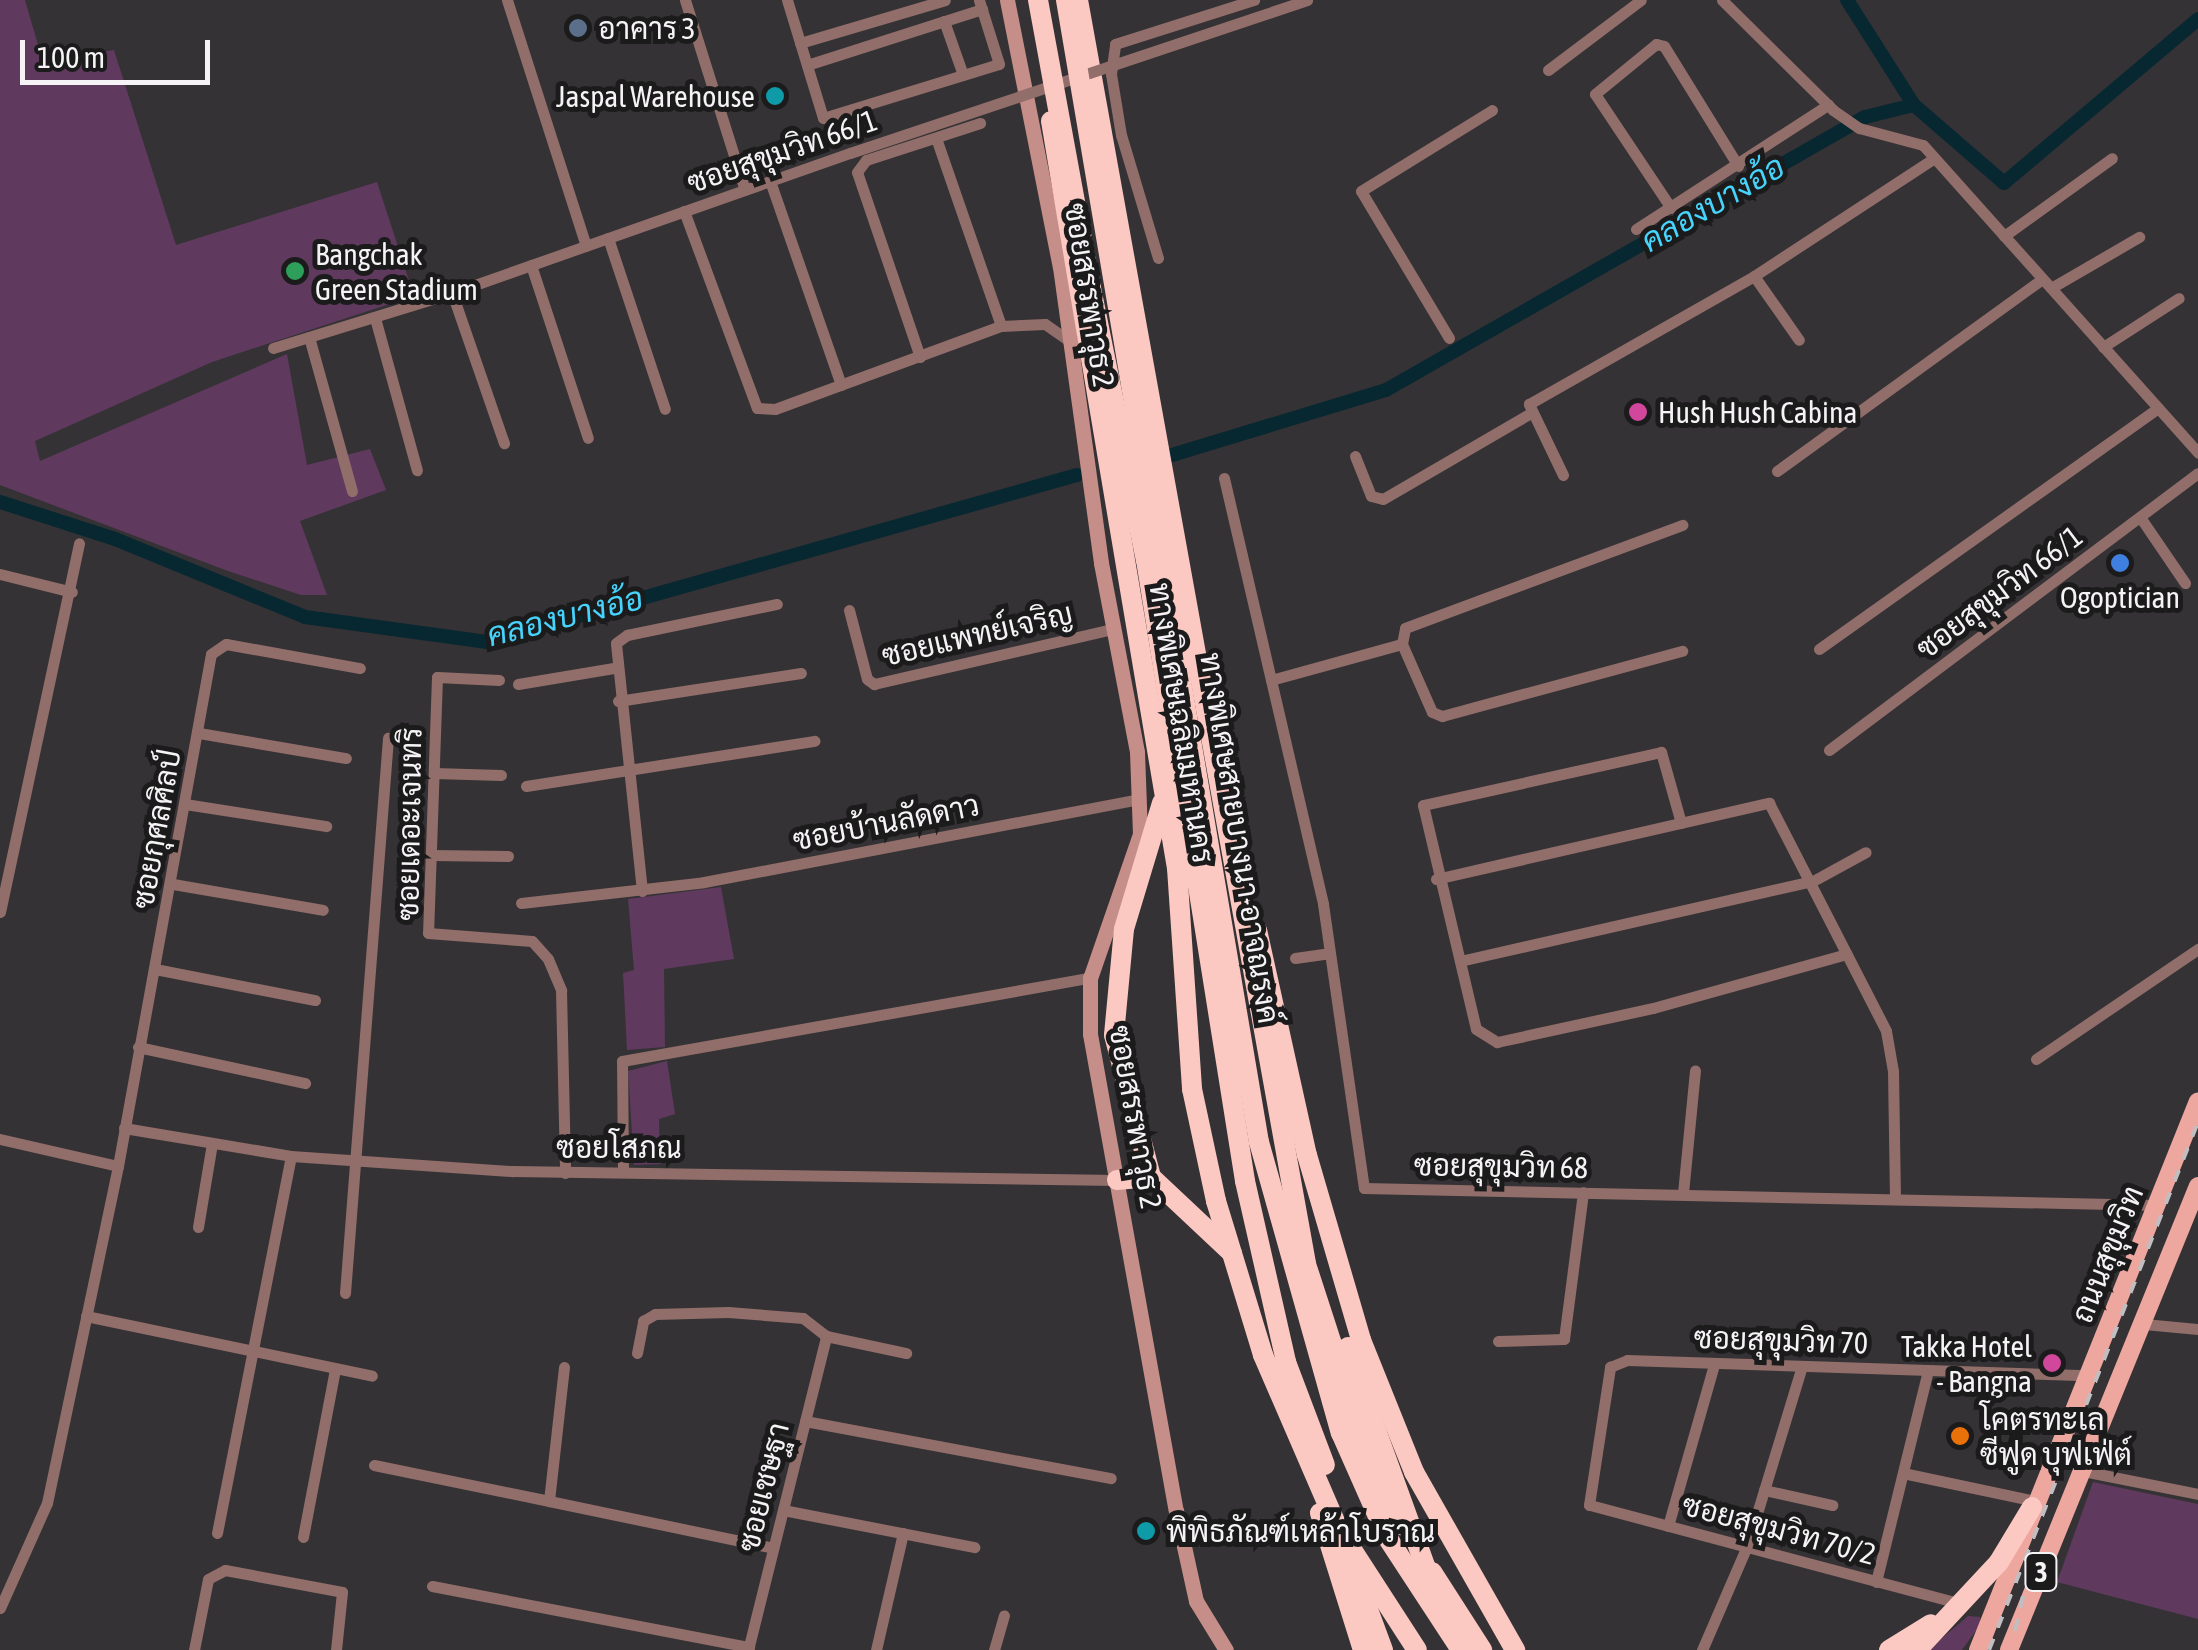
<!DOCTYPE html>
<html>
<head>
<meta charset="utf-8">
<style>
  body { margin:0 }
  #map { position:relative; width:2198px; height:1650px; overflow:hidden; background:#353235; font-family:"Asap Condensed",Sarabun,sans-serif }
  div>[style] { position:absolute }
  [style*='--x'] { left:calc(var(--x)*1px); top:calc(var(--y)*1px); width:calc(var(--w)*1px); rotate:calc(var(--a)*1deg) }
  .green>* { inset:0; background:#5f3a5e }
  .canal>* { height:14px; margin:-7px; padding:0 7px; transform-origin:7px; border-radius:7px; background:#082831 }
  .street>* { height:11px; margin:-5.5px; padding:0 5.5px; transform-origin:5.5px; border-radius:5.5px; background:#916e6a }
  .secondary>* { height:15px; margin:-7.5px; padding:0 7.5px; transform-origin:7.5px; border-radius:7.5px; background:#c68e88 }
  .primary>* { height:18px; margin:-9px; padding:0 9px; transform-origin:9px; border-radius:9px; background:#eea79f }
  .highway>* { height:20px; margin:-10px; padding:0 10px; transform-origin:10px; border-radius:10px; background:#fcc8c2 }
  .rail>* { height:4px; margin-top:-2px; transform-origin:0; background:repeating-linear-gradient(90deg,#c1bec1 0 12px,transparent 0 24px) }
  .street-bridge>* { height:11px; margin:-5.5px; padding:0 5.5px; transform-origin:5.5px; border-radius:5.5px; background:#916e6a }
  .highway-bridge>* { height:20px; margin:-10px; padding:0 10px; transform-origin:10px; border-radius:10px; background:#fcc8c2 }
  .dots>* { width:28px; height:28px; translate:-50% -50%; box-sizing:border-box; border:5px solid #1c1b1c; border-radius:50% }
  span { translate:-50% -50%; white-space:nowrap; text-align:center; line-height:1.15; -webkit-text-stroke:10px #1c1b1c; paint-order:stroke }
  .shield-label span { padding:2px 8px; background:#1c1b1c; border:2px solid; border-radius:8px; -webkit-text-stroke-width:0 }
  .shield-label { font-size:28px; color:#f5f3f5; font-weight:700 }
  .poi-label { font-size:30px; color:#f5f3f5 }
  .left { translate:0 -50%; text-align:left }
  .right { translate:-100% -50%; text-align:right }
  .street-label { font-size:30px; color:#f5f3f5 }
  .water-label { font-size:32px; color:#46d3fc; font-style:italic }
  .scale { position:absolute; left:20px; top:40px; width:190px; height:45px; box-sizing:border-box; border:5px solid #f5f3f5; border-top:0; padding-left:12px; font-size:30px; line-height:35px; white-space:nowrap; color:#f5f3f5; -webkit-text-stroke:8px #1c1b1c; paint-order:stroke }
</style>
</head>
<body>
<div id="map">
  <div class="green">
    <div style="clip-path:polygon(0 0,25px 0,43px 62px,114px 50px,176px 245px,377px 182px,414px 296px,212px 362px,35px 441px,40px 461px,287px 354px,307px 465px,370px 449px,386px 490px,300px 521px,327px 595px,301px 595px,228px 571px,0 485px)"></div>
    <div style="clip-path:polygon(721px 887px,734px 959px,664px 969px,665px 1047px,627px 1050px,623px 973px,634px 970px,628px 899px)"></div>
    <div style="clip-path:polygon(667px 1061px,675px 1114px,659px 1119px,660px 1164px,634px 1165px,628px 1071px)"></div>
    <div style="clip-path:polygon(2093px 1482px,2198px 1504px,2198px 1619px,2057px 1582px)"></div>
    <div style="clip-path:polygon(1968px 1616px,1980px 1617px,1980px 1625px,1962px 1650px,1928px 1650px)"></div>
  </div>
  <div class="canal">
    <div style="--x:1847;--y:0;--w:125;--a:57.5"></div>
    <div style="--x:1172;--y:455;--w:224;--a:-16.9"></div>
    <div style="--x:1386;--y:390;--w:551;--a:-29.68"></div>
    <div style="--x:1865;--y:117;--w:50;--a:-13.8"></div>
    <div style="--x:1914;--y:105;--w:119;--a:40.9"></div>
    <div style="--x:2004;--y:183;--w:254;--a:-40.2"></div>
    <div style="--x:0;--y:502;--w:121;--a:17.8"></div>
    <div style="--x:115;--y:539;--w:205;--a:22.3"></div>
    <div style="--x:305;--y:617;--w:184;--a:7.8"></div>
    <div style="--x:487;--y:642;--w:613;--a:-15.8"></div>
  </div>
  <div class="street">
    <div style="--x:507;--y:0;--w:258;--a:72.2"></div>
    <div style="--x:685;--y:0;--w:199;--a:72.5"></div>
    <div style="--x:787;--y:0;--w:123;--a:73"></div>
    <div style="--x:823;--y:118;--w:184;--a:-17.1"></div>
    <div style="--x:999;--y:64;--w:67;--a:-107.4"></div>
    <div style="--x:1722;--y:0;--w:156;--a:44.7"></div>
    <div style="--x:1833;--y:110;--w:32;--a:35"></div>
    <div style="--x:1859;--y:128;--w:66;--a:14.9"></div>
    <div style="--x:1923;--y:145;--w:413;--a:48.2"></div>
    <div style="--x:944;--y:21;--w:57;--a:70.6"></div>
    <div style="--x:800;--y:43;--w:151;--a:-16.5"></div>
    <div style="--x:807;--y:65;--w:184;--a:-17.7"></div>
    <div style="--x:1548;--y:70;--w:116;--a:-37"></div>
    <div style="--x:936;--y:138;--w:199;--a:70.9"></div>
    <div style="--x:770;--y:181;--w:216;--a:70.8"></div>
    <div style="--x:1671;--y:208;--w:137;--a:-123.7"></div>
    <div style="--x:1595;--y:94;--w:79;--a:-39.3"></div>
    <div style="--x:1656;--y:44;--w:8;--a:14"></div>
    <div style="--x:1664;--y:46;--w:141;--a:58.3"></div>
    <div style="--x:684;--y:211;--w:210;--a:69.7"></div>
    <div style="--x:757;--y:408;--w:18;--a:3"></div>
    <div style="--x:775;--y:409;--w:241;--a:-20.2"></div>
    <div style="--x:1001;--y:326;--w:44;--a:-2.6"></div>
    <div style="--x:1045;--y:324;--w:32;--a:35"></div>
    <div style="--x:1636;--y:229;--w:229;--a:-32.9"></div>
    <div style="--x:2004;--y:236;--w:133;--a:-35.8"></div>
    <div style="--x:608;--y:238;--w:180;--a:71.6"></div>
    <div style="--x:1158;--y:258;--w:128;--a:-106.7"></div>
    <div style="--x:1121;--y:135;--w:62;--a:-99.3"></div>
    <div style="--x:1111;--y:74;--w:30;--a:-82"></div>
    <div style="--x:1115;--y:44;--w:146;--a:-17.6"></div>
    <div style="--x:531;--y:265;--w:182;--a:71.8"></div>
    <div style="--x:1754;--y:276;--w:78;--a:54.9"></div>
    <div style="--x:2051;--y:288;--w:102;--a:-30.1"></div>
    <div style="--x:452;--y:293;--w:159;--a:70.9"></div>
    <div style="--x:375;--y:318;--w:158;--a:74.6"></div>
    <div style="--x:309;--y:337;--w:160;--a:74.4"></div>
    <div style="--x:1449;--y:338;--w:171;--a:-120.9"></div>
    <div style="--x:1361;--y:191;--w:154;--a:-31.7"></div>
    <div style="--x:2103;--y:347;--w:90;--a:-32.8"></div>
    <div style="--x:273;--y:348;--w:187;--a:-17.1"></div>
    <div style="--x:452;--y:293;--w:422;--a:-19.4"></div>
    <div style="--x:920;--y:357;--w:195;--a:-108.8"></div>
    <div style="--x:857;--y:172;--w:15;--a:-53"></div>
    <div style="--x:866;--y:160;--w:120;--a:-18"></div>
    <div style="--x:1355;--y:456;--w:43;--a:68.2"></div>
    <div style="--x:1371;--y:496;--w:12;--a:14"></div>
    <div style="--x:1383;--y:499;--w:169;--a:-30.2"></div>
    <div style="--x:1777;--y:471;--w:327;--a:-35.9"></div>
    <div style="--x:1563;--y:475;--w:79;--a:-115.6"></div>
    <div style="--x:1529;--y:404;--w:259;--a:-29.6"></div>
    <div style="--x:1754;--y:276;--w:215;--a:-33.2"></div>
    <div style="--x:1224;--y:478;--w:437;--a:76.9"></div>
    <div style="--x:1323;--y:904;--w:287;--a:81.8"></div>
    <div style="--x:1364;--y:1188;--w:793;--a:1.23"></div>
    <div style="--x:2140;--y:517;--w:80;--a:55.7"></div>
    <div style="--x:0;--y:574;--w:74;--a:14"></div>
    <div style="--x:849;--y:610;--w:71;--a:75.4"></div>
    <div style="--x:867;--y:679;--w:9;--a:36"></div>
    <div style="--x:874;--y:684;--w:244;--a:-13"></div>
    <div style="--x:1402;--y:644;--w:74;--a:66.2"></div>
    <div style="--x:1432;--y:712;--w:11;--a:22"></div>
    <div style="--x:1442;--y:716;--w:249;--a:-15.2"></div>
    <div style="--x:1819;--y:649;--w:416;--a:-35.4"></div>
    <div style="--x:499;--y:680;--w:62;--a:-177.2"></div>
    <div style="--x:437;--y:677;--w:256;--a:92"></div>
    <div style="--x:428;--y:933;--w:104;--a:4.4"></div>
    <div style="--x:532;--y:941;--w:24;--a:48"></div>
    <div style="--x:548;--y:959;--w:34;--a:67"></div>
    <div style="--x:561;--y:990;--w:183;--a:88.7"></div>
    <div style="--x:1271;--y:680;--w:136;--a:-15.4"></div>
    <div style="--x:1402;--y:644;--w:16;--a:-79"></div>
    <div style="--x:1405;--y:628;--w:296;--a:-20.4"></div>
    <div style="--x:518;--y:684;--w:97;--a:-9.5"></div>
    <div style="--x:618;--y:701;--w:185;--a:-8.7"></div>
    <div style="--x:199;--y:733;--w:149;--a:9.7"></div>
    <div style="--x:1829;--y:750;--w:461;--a:-36.9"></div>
    <div style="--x:434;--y:773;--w:67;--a:1.7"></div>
    <div style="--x:526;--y:786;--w:292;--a:-8.9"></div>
    <div style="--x:185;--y:804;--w:143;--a:8.9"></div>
    <div style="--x:1681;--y:823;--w:74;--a:-105.7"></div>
    <div style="--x:1661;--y:752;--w:244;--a:167.4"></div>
    <div style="--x:1423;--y:805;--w:230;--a:76.7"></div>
    <div style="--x:1476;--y:1029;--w:25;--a:32"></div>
    <div style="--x:1497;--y:1042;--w:160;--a:-12.3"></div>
    <div style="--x:1653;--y:1008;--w:201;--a:-15.6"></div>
    <div style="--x:431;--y:855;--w:77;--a:0.7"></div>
    <div style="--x:1436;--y:879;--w:342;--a:-12.9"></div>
    <div style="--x:1769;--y:803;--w:256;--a:62.8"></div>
    <div style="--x:1886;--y:1031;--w:41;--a:80.1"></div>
    <div style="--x:1893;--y:1071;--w:127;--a:89.1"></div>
    <div style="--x:173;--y:884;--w:152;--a:9.8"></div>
    <div style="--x:642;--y:891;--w:249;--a:-96"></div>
    <div style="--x:616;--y:643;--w:14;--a:-36"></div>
    <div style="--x:627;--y:635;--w:153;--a:-11.7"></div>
    <div style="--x:521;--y:903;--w:184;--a:-6.5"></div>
    <div style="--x:704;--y:882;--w:444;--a:-10.8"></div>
    <div style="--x:0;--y:912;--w:377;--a:-77.9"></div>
    <div style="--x:1295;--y:958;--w:34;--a:-8"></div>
    <div style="--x:1460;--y:961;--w:362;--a:-12.8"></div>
    <div style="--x:1813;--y:881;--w:60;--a:-28.7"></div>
    <div style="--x:155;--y:969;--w:163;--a:11"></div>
    <div style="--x:138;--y:1047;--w:171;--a:12.2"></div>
    <div style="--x:2036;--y:1059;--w:196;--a:-34.2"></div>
    <div style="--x:124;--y:1128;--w:169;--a:9.5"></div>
    <div style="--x:291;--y:1156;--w:223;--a:3.9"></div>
    <div style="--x:513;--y:1171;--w:604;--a:0.85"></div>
    <div style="--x:0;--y:1139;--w:121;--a:12.9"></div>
    <div style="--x:623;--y:1171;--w:110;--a:-90.5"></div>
    <div style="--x:622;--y:1061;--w:475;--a:-10.1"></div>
    <div style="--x:1683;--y:1193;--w:123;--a:-84.4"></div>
    <div style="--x:198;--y:1227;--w:85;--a:-80.5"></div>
    <div style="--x:345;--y:1293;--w:557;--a:-85.57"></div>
    <div style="--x:86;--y:1316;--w:292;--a:11.8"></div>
    <div style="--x:2144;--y:1324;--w:54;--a:5.3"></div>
    <div style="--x:1498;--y:1341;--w:66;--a:-1.7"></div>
    <div style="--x:1564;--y:1339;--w:148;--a:-82.6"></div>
    <div style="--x:637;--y:1353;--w:33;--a:-79"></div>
    <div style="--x:643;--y:1321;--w:14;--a:-30"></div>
    <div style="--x:655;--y:1314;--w:73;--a:-1.6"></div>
    <div style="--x:728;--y:1312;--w:75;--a:4.6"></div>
    <div style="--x:803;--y:1318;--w:29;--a:38"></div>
    <div style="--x:826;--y:1336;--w:82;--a:12"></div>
    <div style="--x:564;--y:1367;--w:135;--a:96.4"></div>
    <div style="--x:549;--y:1501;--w:229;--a:11.8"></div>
    <div style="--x:805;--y:1421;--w:311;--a:10.6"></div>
    <div style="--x:374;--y:1465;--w:179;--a:11.6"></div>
    <div style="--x:2083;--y:1471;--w:117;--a:11.3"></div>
    <div style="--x:1903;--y:1473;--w:135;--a:12"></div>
    <div style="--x:1764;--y:1490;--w:70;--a:12.4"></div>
    <div style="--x:783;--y:1510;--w:195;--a:11"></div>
    <div style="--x:1668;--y:1526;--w:168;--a:-74.1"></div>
    <div style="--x:217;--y:1533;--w:384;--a:-78.9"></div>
    <div style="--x:303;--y:1537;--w:171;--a:-79.2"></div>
    <div style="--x:1876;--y:1582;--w:218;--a:-76.2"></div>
    <div style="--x:432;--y:1586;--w:323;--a:10.9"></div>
    <div style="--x:1962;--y:1604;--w:386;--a:-165.1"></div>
    <div style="--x:1589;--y:1505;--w:140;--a:-81.3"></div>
    <div style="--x:1610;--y:1367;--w:18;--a:-22"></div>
    <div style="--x:1627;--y:1360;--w:459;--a:1.9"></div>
    <div style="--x:0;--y:1608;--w:115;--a:-65.9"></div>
    <div style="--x:47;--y:1503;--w:344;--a:-78.1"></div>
    <div style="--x:118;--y:1166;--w:520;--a:-79.71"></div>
    <div style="--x:211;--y:654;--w:18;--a:-34"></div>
    <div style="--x:226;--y:644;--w:136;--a:10.2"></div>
    <div style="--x:194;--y:1650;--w:72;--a:-78.8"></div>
    <div style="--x:208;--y:1579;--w:19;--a:-28"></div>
    <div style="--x:225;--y:1570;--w:119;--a:10.6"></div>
    <div style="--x:342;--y:1592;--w:58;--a:95.9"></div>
    <div style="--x:748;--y:1650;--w:324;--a:-76"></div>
    <div style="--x:876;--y:1650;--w:120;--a:-77"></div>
    <div style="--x:994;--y:1650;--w:36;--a:-74"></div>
    <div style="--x:1702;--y:1650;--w:113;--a:-66.6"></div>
    <div style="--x:1747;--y:1546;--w:188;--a:-73"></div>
  </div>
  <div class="secondary">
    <div style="--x:1007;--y:0;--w:272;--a:78.8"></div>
    <div style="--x:1060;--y:267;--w:299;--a:82.1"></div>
    <div style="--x:1101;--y:563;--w:192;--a:79.2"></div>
    <div style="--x:1137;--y:752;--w:82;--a:87.9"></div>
    <div style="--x:1140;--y:834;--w:152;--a:109.1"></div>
    <div style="--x:1090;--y:978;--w:56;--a:90"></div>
    <div style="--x:1090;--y:1034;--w:484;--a:79.8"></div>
    <div style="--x:1176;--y:1510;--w:93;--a:77.6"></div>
    <div style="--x:1196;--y:1601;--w:57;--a:58.5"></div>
  </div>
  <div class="primary">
    <div style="--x:1978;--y:1650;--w:591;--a:-68.16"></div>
    <div style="--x:2009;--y:1650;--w:501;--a:-67.84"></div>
  </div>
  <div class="highway">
    <div style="--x:1078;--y:0;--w:1284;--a:79.77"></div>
    <div style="--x:1306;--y:1264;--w:168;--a:72"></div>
    <div style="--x:1358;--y:1424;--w:111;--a:66.2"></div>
    <div style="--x:1051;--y:121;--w:758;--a:80.43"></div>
    <div style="--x:1177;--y:868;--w:222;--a:86.1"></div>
    <div style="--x:1192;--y:1089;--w:115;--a:77.9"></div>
    <div style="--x:1216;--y:1201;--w:161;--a:73"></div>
    <div style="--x:1263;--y:1355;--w:189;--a:66.6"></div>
    <div style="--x:1338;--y:1528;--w:145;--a:57.1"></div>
    <div style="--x:1091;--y:288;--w:278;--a:78.6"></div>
    <div style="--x:1146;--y:560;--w:629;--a:80.94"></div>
    <div style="--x:1245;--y:1181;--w:186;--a:77.2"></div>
    <div style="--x:1286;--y:1362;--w:110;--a:69.3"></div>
    <div style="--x:1162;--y:803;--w:132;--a:106.8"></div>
    <div style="--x:1124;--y:929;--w:106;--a:95.4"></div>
    <div style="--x:1114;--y:1035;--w:147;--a:75.4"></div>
    <div style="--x:1151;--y:1177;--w:111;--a:43.2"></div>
    <div style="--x:1257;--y:930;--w:230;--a:77.5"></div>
    <div style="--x:1307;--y:1155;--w:193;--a:73.7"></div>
    <div style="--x:1361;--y:1340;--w:142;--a:68.1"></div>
    <div style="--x:1414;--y:1472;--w:205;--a:60.4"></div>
    <div style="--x:1117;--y:1180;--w:34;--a:-5"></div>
    <div style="--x:1348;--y:1347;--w:76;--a:71.6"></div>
    <div style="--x:1320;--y:1513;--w:144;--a:72.6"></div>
    <div style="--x:1349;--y:1558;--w:98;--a:69.7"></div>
    <div style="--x:1432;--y:1572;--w:93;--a:57.3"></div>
    <div style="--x:1889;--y:1650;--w:49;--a:-31.8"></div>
    <div style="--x:1917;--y:1650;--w:120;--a:-47"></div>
    <div style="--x:1999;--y:1562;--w:64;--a:-59"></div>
  </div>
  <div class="rail">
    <div style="--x:2015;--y:1631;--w:40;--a:-77"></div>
    <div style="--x:1989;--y:1650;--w:568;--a:-68.4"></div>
  </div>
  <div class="street-bridge">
    <div style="--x:850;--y:153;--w:482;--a:-18.5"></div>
  </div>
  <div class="highway-bridge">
    <div style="--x:1038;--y:0;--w:293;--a:79.6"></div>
    <div style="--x:1066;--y:0;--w:1158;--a:80.41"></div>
    <div style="--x:1259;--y:1142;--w:302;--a:74.3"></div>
    <div style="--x:1341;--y:1433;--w:114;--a:66.1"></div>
    <div style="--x:1387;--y:1537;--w:135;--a:56.8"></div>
    <div style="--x:1372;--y:1419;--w:203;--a:70.1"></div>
  </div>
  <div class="dots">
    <div style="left:578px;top:28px;background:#5c6f8a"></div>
    <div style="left:775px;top:96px;background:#0f9aa8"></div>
    <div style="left:295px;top:271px;background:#2e9e5b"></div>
    <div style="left:1638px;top:412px;background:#d1479c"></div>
    <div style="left:2120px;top:563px;background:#3f7fe0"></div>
    <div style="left:2052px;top:1363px;background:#d1479c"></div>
    <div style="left:1960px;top:1436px;background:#e8710a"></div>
    <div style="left:1146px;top:1531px;background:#0f9aa8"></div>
  </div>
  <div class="shield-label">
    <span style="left:2041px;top:1572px">3</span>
  </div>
  <div class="poi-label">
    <span class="left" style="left:598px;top:28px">อาคาร 3</span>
    <span class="right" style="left:755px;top:96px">Jaspal Warehouse</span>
    <span class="left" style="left:315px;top:271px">Bangchak<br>Green Stadium</span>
    <span class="left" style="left:1658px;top:412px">Hush Hush Cabina</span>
    <span style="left:2120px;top:597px">Ogoptician</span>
    <span class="right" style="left:2032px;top:1363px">Takka Hotel<br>- Bangna</span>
    <span class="left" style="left:1980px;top:1436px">โคตรทะเล<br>ซีฟูด บุฟเฟ่ต์</span>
    <span class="left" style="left:1166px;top:1531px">พิพิธภัณฑ์เหล้าโบราณ</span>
  </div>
  <div class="street-label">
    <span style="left:782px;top:151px;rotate:-19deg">ซอยสุขุมวิท 66/1</span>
    <span style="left:1090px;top:295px;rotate:81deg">ซอยสรรพาวุธ 2</span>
    <span style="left:1999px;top:592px;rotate:-37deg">ซอยสุขุมวิท 66/1</span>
    <span style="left:977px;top:634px;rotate:-13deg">ซอยแพทย์เจริญ</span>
    <span style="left:1182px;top:723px;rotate:81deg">ทางพิเศษเฉลิมมหานคร</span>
    <span style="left:886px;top:822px;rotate:-11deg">ซอยบ้านลัดดาว</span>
    <span style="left:409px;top:824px;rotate:-89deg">ซอยเดอะเจนทริ</span>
    <span style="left:156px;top:829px;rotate:-80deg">ซอยกุศลศิลป์</span>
    <span style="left:1240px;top:838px;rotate:81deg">ทางพิเศษสายบางนา-อาจณรงค์</span>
    <span style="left:1136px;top:1117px;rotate:80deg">ซอยสรรพาวุธ 2</span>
    <span style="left:619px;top:1147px">ซอยโสภณ</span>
    <span style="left:1501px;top:1166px;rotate:1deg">ซอยสุขุมวิท 68</span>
    <span style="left:2107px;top:1254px;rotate:-68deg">ถนนสุขุมวิท</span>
    <span style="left:1781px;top:1340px;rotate:2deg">ซอยสุขุมวิท 70</span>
    <span style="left:763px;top:1487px;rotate:-76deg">ซอยเชษฐา</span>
    <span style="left:1779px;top:1529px;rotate:15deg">ซอยสุขุมวิท 70/2</span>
  </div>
  <div class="water-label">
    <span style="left:1713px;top:204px;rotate:-30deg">คลองบางอ้อ</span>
    <span style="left:565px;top:617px;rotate:-14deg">คลองบางอ้อ</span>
  </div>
  <div class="scale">100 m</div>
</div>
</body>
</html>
